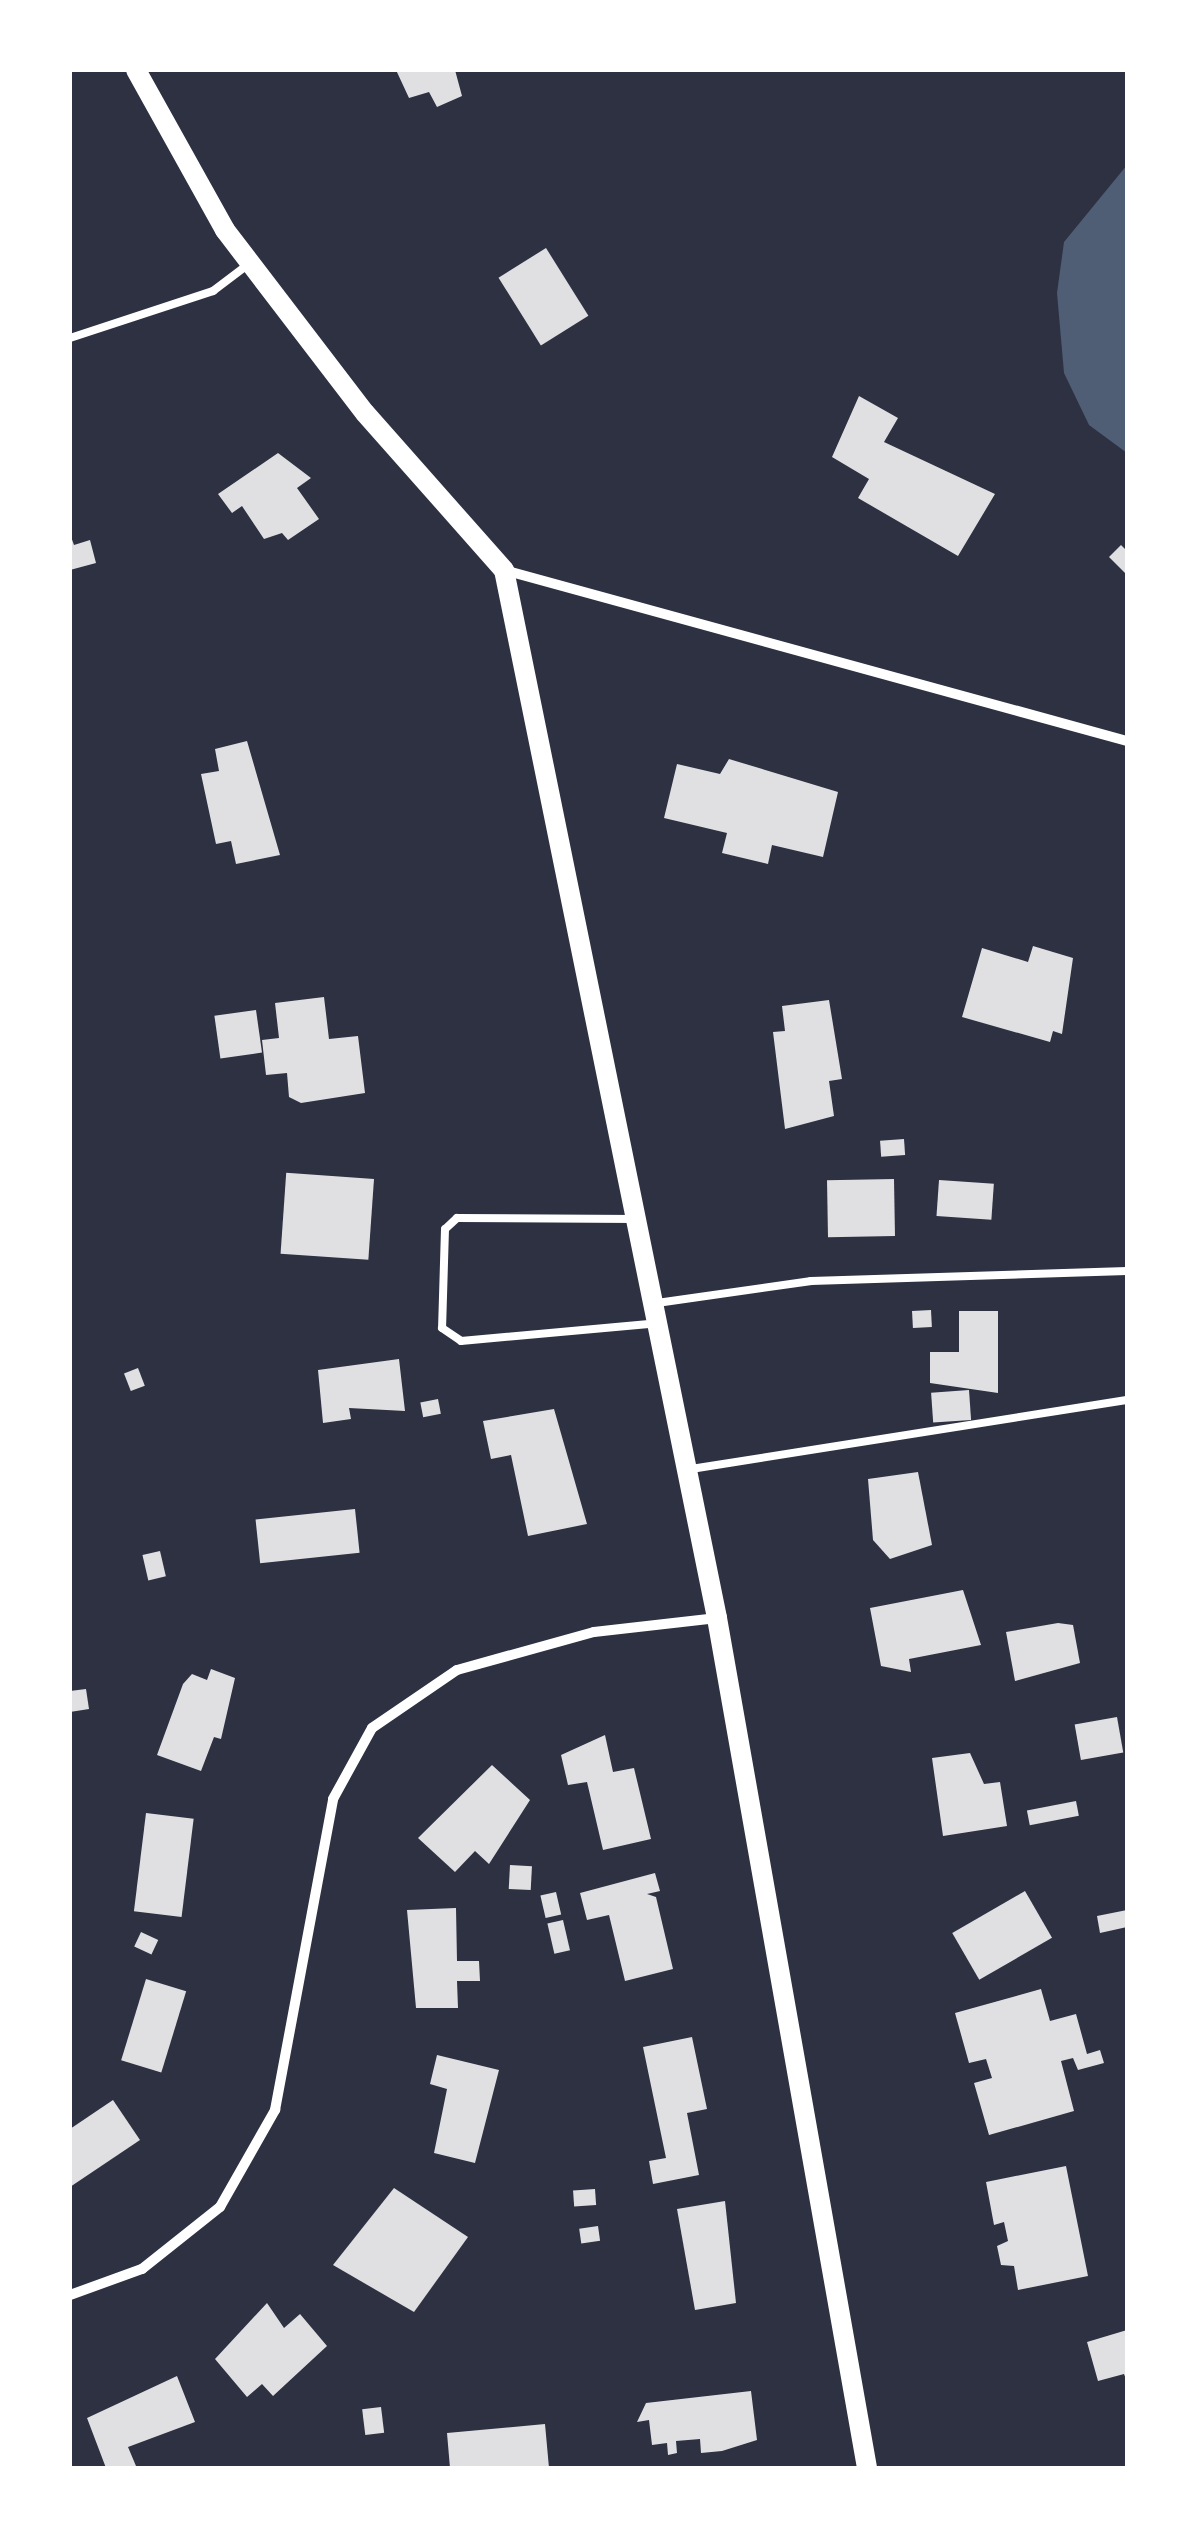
<!DOCTYPE html>
<html>
<head>
<meta charset="utf-8">
<style>
  body { margin:0 }
  #map { position:relative; width:1197px; height:2538px; overflow:hidden; background:#2d3142; font-family:Barlow,sans-serif }
  div>[style] { position:absolute }
  [style*='--x'] { left:calc(var(--x)*1px); top:calc(var(--y)*1px); width:calc(var(--w)*1px); rotate:calc(var(--a)*1deg) }
  .water>* { inset:0; background:#4f5d75 }
  .building>* { inset:0; background:#e0e0e3; transform-origin:0 0 }
  .service>* { height:8px; margin:-4px; padding:0 4px; transform-origin:4px; border-radius:4px; background:#fff }
  .minor>* { height:10px; margin:-5px; padding:0 5px; transform-origin:5px; border-radius:5px; background:#fff }
  .secondary>* { height:20px; margin:-10px; padding:0 10px; transform-origin:10px; border-radius:10px; background:#fff }
  span { translate:-50% -50%; white-space:nowrap; text-align:center; line-height:1.15; -webkit-text-stroke:9px #fff; paint-order:stroke }
  .frame { position:absolute; inset:0; border:72px solid #fff; pointer-events:none }
</style>
</head>
<body>
<div id="map">
  <div class="water">
    <div style="clip-path:polygon(1127px 165px,1127px 453px,1089px 425px,1064px 373px,1057px 293px,1064px 242px)"></div>
  </div>
  <div class="building">
    <div style="clip-path:polygon(396px 70px,455px 70px,462px 96px,437px 107px,429px 92px,409px 98px)"></div>
    <div style="left:546px;top:248px;width:80px;height:56px;rotate:58deg"></div>
    <div style="clip-path:polygon(859px 396px,898px 418px,884px 442px,995px 494px,958px 556px,858px 498px,869px 479px,832px 457px)"></div>
    <div style="clip-path:polygon(278px 453px,311px 478px,297px 488px,319px 519px,288px 540px,282px 533px,264px 539px,242px 506px,232px 513px,218px 494px)"></div>
    <div style="clip-path:polygon(70px 534px,74px 545px,90px 540px,96px 563px,70px 570px)"></div>
    <div style="clip-path:polygon(1121px 545px,1127px 551px,1127px 575px,1109px 557px)"></div>
    <div style="clip-path:polygon(247px 741px,280px 855px,236px 864px,231px 841px,216px 844px,201px 774px,219px 771px,215px 749px)"></div>
    <div style="clip-path:polygon(729px 759px,838px 792px,823px 857px,772px 845px,768px 864px,722px 853px,727px 833px,664px 818px,677px 764px,720px 774px)"></div>
    <div style="clip-path:polygon(1033px 946px,1073px 958px,1062px 1034px,1053px 1031px,1050px 1042px,962px 1017px,982px 948px,1028px 962px)"></div>
    <div style="clip-path:polygon(324px 997px,329px 1039px,358px 1036px,365px 1093px,301px 1103px,289px 1097px,287px 1073px,266px 1075px,262px 1040px,279px 1038px,275px 1003px)"></div>
    <div style="clip-path:polygon(829px 1000px,842px 1079px,829px 1081px,834px 1116px,785px 1129px,773px 1032px,785px 1031px,782px 1006px)"></div>
    <div style="left:256px;top:1010px;width:43px;height:42px;rotate:82deg"></div>
    <div style="left:904px;top:1139px;width:16px;height:24px;rotate:86deg"></div>
    <div style="left:374px;top:1179px;width:81px;height:88px;rotate:94deg"></div>
    <div style="left:894px;top:1179px;width:57px;height:67px;rotate:89deg"></div>
    <div style="left:939px;top:1180px;width:55px;height:36px;rotate:4deg"></div>
    <div style="left:931px;top:1310px;width:17px;height:19px;rotate:87deg"></div>
    <div style="clip-path:polygon(959px 1311px,998px 1311px,998px 1393px,930px 1383px,930px 1352px,959px 1352px)"></div>
    <div style="clip-path:polygon(399px 1359px,405px 1411px,349px 1408px,351px 1419px,323px 1423px,318px 1370px)"></div>
    <div style="left:138px;top:1368px;width:19px;height:15px;rotate:69deg"></div>
    <div style="left:969px;top:1390px;width:30px;height:38px;rotate:86deg"></div>
    <div style="left:438px;top:1399px;width:15px;height:18px;rotate:79deg"></div>
    <div style="clip-path:polygon(554px 1409px,587px 1524px,528px 1536px,511px 1455px,491px 1459px,483px 1421px)"></div>
    <div style="clip-path:polygon(918px 1472px,932px 1545px,890px 1559px,873px 1540px,868px 1479px)"></div>
    <div style="left:355px;top:1509px;width:44px;height:100px;rotate:84deg"></div>
    <div style="left:160px;top:1551px;width:26px;height:18px;rotate:77deg"></div>
    <div style="clip-path:polygon(963px 1590px,981px 1645px,909px 1659px,911px 1672px,881px 1666px,870px 1608px)"></div>
    <div style="clip-path:polygon(1058px 1623px,1073px 1625px,1080px 1663px,1015px 1681px,1006px 1632px)"></div>
    <div style="clip-path:polygon(211px 1669px,235px 1678px,221px 1739px,214px 1737px,201px 1771px,157px 1755px,183px 1684px,192px 1674px,207px 1680px)"></div>
    <div style="clip-path:polygon(86px 1689px,89px 1709px,70px 1712px,70px 1691px)"></div>
    <div style="left:1117px;top:1717px;width:36px;height:43px;rotate:80deg"></div>
    <div style="clip-path:polygon(605px 1735px,613px 1772px,634px 1768px,651px 1839px,603px 1850px,587px 1782px,568px 1785px,561px 1755px)"></div>
    <div style="clip-path:polygon(970px 1753px,984px 1784px,1000px 1782px,1007px 1826px,943px 1836px,932px 1758px)"></div>
    <div style="clip-path:polygon(492px 1765px,530px 1800px,489px 1864px,475px 1851px,455px 1872px,418px 1838px)"></div>
    <div style="left:1076px;top:1801px;width:15px;height:50px;rotate:79deg"></div>
    <div style="left:146px;top:1813px;width:48px;height:99px;rotate:7deg"></div>
    <div style="left:510px;top:1865px;width:22px;height:24px;rotate:3deg"></div>
    <div style="clip-path:polygon(655px 1873px,660px 1891px,647px 1894px,656px 1897px,673px 1969px,625px 1981px,609px 1915px,587px 1920px,580px 1893px)"></div>
    <div style="left:1025px;top:1891px;width:54px;height:84px;rotate:60deg"></div>
    <div style="left:556px;top:1892px;width:23px;height:16px;rotate:77deg"></div>
    <div style="clip-path:polygon(456px 1908px,457px 1961px,479px 1961px,480px 1981px,457px 1981px,458px 2008px,416px 2008px,407px 1910px)"></div>
    <div style="clip-path:polygon(1127px 1910px,1127px 1927px,1100px 1933px,1097px 1916px)"></div>
    <div style="left:563px;top:1920px;width:31px;height:16px;rotate:77deg"></div>
    <div style="left:141px;top:1932px;width:19px;height:16px;rotate:25deg"></div>
    <div style="left:146px;top:1979px;width:42px;height:85px;rotate:17deg"></div>
    <div style="clip-path:polygon(1041px 1989px,1050px 2021px,1076px 2014px,1087px 2054px,1100px 2050px,1104px 2063px,1078px 2070px,1073px 2058px,1061px 2061px,1074px 2111px,989px 2135px,974px 2083px,992px 2078px,986px 2059px,969px 2063px,955px 2013px)"></div>
    <div style="clip-path:polygon(692px 2037px,707px 2109px,687px 2113px,699px 2175px,653px 2184px,649px 2161px,666px 2158px,643px 2047px)"></div>
    <div style="clip-path:polygon(437px 2055px,499px 2070px,475px 2163px,434px 2153px,447px 2089px,430px 2084px)"></div>
    <div style="clip-path:polygon(113px 2100px,140px 2140px,70px 2187px,70px 2129px)"></div>
    <div style="clip-path:polygon(1066px 2166px,1088px 2276px,1018px 2290px,1014px 2266px,1001px 2265px,997px 2246px,1008px 2241px,1004px 2222px,994px 2225px,986px 2182px)"></div>
    <div style="clip-path:polygon(394px 2188px,468px 2237px,414px 2312px,333px 2265px)"></div>
    <div style="left:595px;top:2189px;width:16px;height:22px;rotate:86deg"></div>
    <div style="clip-path:polygon(725px 2201px,736px 2303px,695px 2310px,677px 2209px)"></div>
    <div style="left:598px;top:2226px;width:15px;height:19px;rotate:82deg"></div>
    <div style="clip-path:polygon(267px 2303px,284px 2328px,300px 2314px,327px 2346px,273px 2396px,262px 2384px,247px 2397px,215px 2359px)"></div>
    <div style="clip-path:polygon(1127px 2330px,1127px 2382px,1124px 2374px,1098px 2381px,1087px 2342px)"></div>
    <div style="clip-path:polygon(177px 2376px,195px 2422px,128px 2447px,136px 2466px,106px 2468px,87px 2418px)"></div>
    <div style="clip-path:polygon(751px 2391px,757px 2440px,722px 2451px,701px 2453px,700px 2439px,676px 2441px,677px 2453px,668px 2455px,667px 2443px,652px 2445px,649px 2420px,637px 2422px,646px 2403px)"></div>
    <div style="left:381px;top:2407px;width:26px;height:19px;rotate:83deg"></div>
    <div style="clip-path:polygon(545px 2424px,549px 2468px,450px 2468px,447px 2433px)"></div>
  </div>
  <div class="service">
    <div style="--x:70;--y:338;--w:151;--a:-18.2"></div>
    <div style="--x:213;--y:291;--w:46;--a:-37.1"></div>
    <div style="--x:636;--y:1219;--w:179;--a:-179.7"></div>
    <div style="--x:457;--y:1218;--w:16;--a:137"></div>
    <div style="--x:445;--y:1229;--w:99;--a:91.7"></div>
    <div style="--x:442;--y:1328;--w:23;--a:34"></div>
    <div style="--x:461;--y:1341;--w:197;--a:-5.2"></div>
    <div style="--x:657;--y:1303;--w:156;--a:-8.1"></div>
    <div style="--x:811;--y:1281;--w:316;--a:-1.8"></div>
    <div style="--x:691;--y:1469;--w:441;--a:-9"></div>
  </div>
  <div class="minor">
    <div style="--x:504;--y:570;--w:646;--a:15.35"></div>
    <div style="--x:70;--y:2295;--w:77;--a:-19.9"></div>
    <div style="--x:142;--y:2269;--w:100;--a:-38.5"></div>
    <div style="--x:220;--y:2207;--w:112;--a:-60.4"></div>
    <div style="--x:275;--y:2110;--w:316;--a:-79.4"></div>
    <div style="--x:333;--y:1799;--w:81;--a:-61.2"></div>
    <div style="--x:372;--y:1728;--w:103;--a:-34.3"></div>
    <div style="--x:457;--y:1670;--w:142;--a:-15.5"></div>
    <div style="--x:594;--y:1632;--w:124;--a:-6.5"></div>
  </div>
  <div class="secondary">
    <div style="--x:136;--y:70;--w:183;--a:60.9"></div>
    <div style="--x:225;--y:230;--w:230;--a:52.6"></div>
    <div style="--x:365;--y:413;--w:210;--a:48.5"></div>
    <div style="--x:504;--y:570;--w:1069;--a:78.51"></div>
    <div style="--x:717;--y:1618;--w:863;--a:79.99"></div>
  </div>
  <div class="frame"></div>
</div>
</body>
</html>
